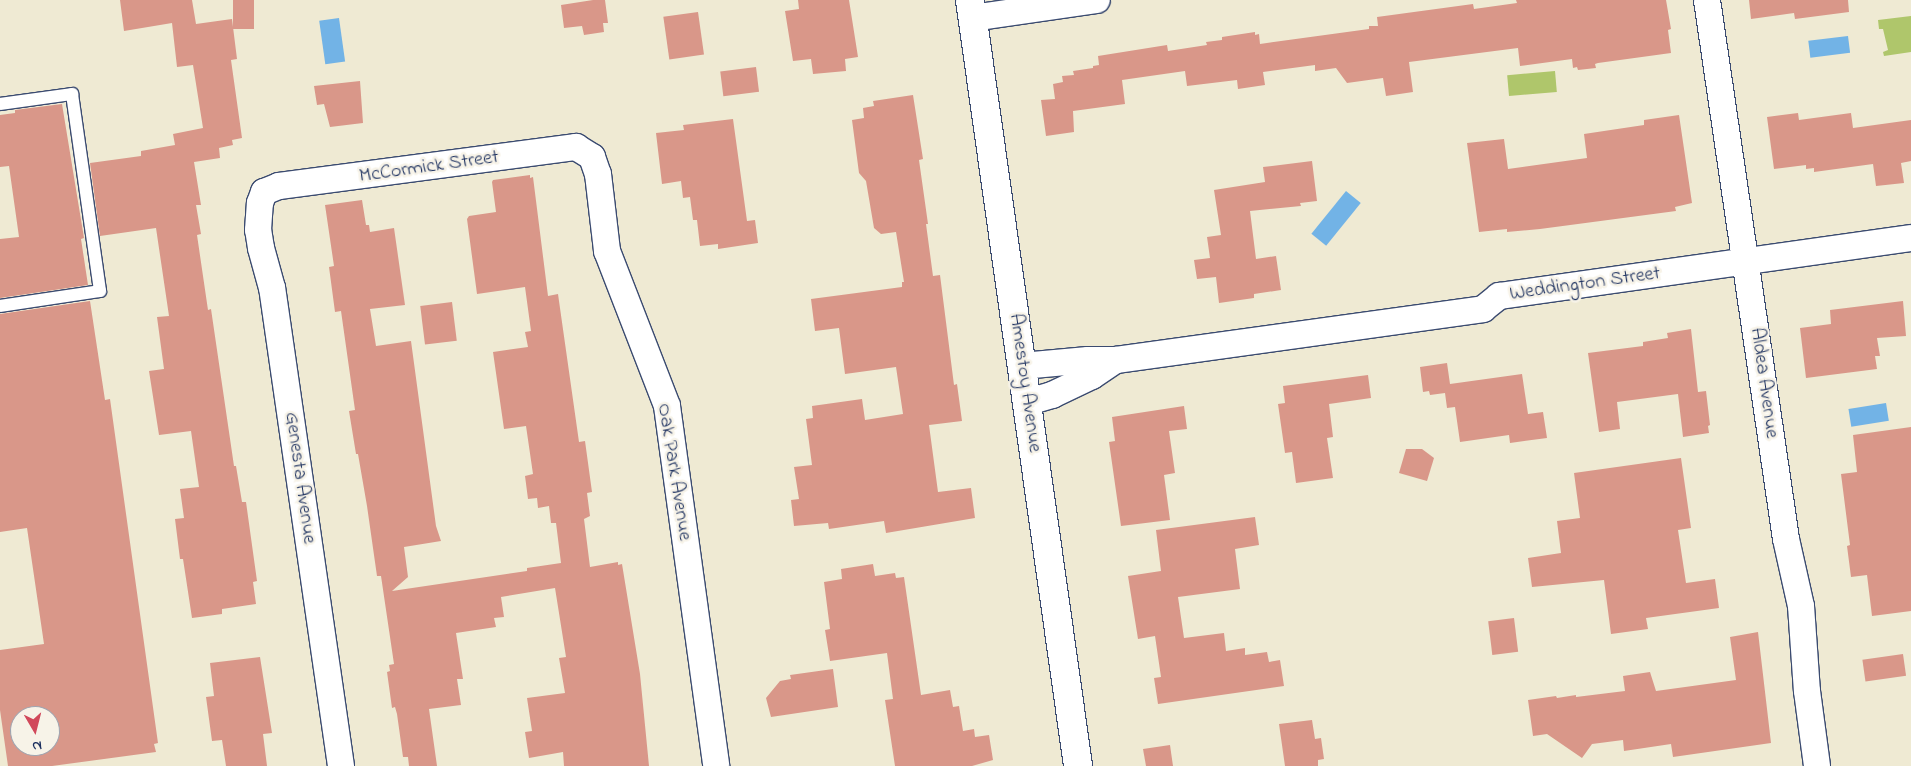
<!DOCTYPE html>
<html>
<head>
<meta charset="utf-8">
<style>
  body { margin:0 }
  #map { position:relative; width:1911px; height:766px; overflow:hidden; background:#efead3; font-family:"Indie Flower",sans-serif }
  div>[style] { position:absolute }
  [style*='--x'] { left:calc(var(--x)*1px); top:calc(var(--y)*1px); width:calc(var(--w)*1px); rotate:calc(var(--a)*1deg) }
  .green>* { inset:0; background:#afc66b; transform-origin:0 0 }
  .water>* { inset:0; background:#72b3e6; transform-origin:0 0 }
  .building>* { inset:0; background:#d99789; transform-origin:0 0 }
  .roads { filter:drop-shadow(1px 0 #3b4b70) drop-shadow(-1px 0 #3b4b70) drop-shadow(0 1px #3b4b70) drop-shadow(0 -1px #3b4b70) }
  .lane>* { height:12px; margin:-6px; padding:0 6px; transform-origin:6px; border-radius:6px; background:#fff }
  .street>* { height:26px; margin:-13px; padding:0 13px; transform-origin:13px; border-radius:13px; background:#fff }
  .secondary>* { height:28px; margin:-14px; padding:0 14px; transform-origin:14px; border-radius:14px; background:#fff }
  span { translate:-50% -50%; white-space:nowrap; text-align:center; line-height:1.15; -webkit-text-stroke:5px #f7f3e8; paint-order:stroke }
  .street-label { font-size:20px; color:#1b2f5e }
  .north { position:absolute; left:10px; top:706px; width:50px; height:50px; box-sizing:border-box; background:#f7f3e8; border:1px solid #9fa5b1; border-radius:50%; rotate:172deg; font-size:14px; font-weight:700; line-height:20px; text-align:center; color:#1b2f5e }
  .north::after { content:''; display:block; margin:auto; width:18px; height:22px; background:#d1495b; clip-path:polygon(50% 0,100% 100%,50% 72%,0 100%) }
</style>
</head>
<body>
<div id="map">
  <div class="green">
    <div style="clip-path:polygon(1911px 16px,1911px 52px,1884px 56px,1883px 52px,1888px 50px,1883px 29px,1879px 29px,1878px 20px)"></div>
    <div style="left:1555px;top:71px;width:21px;height:48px;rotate:85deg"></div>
  </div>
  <div class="water">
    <div style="left:339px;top:18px;width:44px;height:20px;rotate:82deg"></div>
    <div style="left:1848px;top:36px;width:17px;height:40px;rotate:83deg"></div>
    <div style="left:1346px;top:191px;width:19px;height:55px;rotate:39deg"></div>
    <div style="left:1886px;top:403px;width:18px;height:38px;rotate:81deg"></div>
  </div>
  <div class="building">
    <div style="clip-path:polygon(120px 0,192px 0,196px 24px,232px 19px,237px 59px,231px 60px,242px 138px,232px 140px,233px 145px,219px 148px,220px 158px,194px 162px,201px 205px,196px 205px,201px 234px,197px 235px,208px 310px,211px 309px,234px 466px,236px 466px,242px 502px,246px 502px,257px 581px,253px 582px,256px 604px,222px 609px,222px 614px,192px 618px,183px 559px,180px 559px,175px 519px,184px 518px,180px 489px,199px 487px,191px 431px,159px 435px,149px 371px,164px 369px,157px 317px,169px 316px,156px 228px,100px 236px,90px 163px,141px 156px,141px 151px,175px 145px,173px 134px,203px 128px,193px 65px,177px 67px,172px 23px,124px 31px)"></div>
    <div style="left:233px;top:0;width:21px;height:29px"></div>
    <div style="clip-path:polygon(593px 0,605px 0,608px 23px,603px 23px,604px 32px,584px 35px,582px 26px,564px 28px,561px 5px)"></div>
    <div style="clip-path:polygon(798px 0,849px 0,858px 57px,845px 59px,846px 71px,813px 74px,811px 59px,793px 61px,785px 11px,799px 9px)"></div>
    <div style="clip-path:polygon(1516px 0,1666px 0,1671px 29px,1668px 30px,1671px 53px,1598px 63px,1595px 64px,1596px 68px,1578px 70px,1577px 67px,1573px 68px,1572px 59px,1520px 66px,1518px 48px,1409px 62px,1413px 92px,1386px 96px,1383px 78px,1347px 83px,1336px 68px,1315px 71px,1315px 65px,1263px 72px,1265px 85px,1238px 89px,1237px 80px,1187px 86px,1185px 71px,1122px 80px,1125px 104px,1073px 111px,1074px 132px,1046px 136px,1041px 100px,1055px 99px,1053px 84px,1063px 82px,1062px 76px,1074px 75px,1073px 71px,1093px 68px,1093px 66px,1099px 65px,1098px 56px,1167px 45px,1168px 51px,1207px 45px,1206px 42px,1222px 40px,1222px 37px,1255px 32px,1255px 35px,1259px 34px,1260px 44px,1369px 29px,1369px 26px,1378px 26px,1377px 17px,1473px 4px,1474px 9px,1517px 3px)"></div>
    <div style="clip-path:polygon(1749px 0,1848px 0,1849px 12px,1795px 19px,1794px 13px,1751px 19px)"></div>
    <div style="left:698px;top:12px;width:43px;height:35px;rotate:82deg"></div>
    <div style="left:756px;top:67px;width:25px;height:36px;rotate:83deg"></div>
    <div style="clip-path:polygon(360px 81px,363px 123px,330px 127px,324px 104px,317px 105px,314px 86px)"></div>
    <div style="clip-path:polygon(913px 95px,923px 159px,919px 160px,928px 224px,926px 224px,933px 276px,940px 275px,954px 385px,957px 384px,962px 421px,929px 425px,938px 492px,971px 488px,975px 518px,886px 533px,884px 521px,829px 529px,828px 523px,794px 526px,791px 500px,799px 499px,794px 467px,812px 465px,806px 419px,813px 418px,812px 406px,862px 399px,865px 420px,903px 414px,896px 367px,845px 374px,839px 328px,815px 331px,811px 299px,902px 287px,902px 282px,904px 282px,896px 232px,881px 234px,874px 228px,866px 181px,859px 173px,852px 120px,864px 118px,863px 108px,874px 106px,873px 101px)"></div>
    <div style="clip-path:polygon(62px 104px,84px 238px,81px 239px,88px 285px,0 298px,0 239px,19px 237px,9px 166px,0 167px,0 115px,15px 113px,15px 110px)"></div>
    <div style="clip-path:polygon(1798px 113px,1799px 120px,1851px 113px,1853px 128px,1911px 120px,1911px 161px,1901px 163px,1904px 183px,1876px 186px,1873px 164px,1814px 172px,1814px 168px,1806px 169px,1806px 165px,1774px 169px,1767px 117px)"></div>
    <div style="clip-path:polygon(1679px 115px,1692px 203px,1675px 207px,1676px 211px,1540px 229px,1507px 232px,1507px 229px,1479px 232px,1467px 143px,1504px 139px,1508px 169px,1587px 158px,1584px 134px,1644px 125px,1644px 120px)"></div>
    <div style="clip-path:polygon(733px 119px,747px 221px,755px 220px,758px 243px,718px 249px,718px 244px,700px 246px,697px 220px,693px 220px,690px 197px,683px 198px,681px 181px,662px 184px,656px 133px,684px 130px,683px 125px)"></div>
    <div style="clip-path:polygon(1312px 161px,1317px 201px,1300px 203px,1301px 206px,1250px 211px,1256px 259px,1276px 256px,1281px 290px,1254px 294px,1254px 298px,1219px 303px,1216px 277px,1197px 279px,1194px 260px,1210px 258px,1207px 237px,1221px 235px,1214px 190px,1265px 182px,1263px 167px)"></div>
    <div style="clip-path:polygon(530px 175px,530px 178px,533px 177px,548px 296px,558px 294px,579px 442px,585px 441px,592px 492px,587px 493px,590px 516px,584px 519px,590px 567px,618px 562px,618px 565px,622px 564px,640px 674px,649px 766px,564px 766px,563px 752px,529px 758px,525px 732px,532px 731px,527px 698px,565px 693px,559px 658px,566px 657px,555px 588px,501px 597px,504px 617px,494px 618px,496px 627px,456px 633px,463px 679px,457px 679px,461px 705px,429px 709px,437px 766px,409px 766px,408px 757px,403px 757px,397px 714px,395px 707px,392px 708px,387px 672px,390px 671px,389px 665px,394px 664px,381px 576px,377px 576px,367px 506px,358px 454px,356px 454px,349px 411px,355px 410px,341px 311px,335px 312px,329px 267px,334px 266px,325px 205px,362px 200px,366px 225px,369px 225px,370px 232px,394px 228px,405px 305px,370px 309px,376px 346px,411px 341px,436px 526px,441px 541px,404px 547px,408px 577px,392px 591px,527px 571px,527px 568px,561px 563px,556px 523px,551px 523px,549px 506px,538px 508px,537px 498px,528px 499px,525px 476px,533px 474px,526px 426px,504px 429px,493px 352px,528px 347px,525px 332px,531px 331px,525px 287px,477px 294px,467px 219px,469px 216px,496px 212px,492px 182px,493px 180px)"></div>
    <div style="clip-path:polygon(evenodd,90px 301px,105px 400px,110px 399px,158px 743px,154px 744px,156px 752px,52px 766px,8px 766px,0 710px,0 650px,44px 644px,27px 528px,0 532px,0 314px,90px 301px,20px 716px,50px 716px,50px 746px,20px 746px,20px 716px)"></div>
    <div style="clip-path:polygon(1903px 301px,1906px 336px,1877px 338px,1880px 356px,1875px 356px,1877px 369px,1806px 378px,1800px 328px,1831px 324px,1830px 310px)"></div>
    <div style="left:452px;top:302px;width:39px;height:32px;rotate:83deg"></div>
    <div style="clip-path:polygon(1691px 329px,1698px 392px,1706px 391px,1710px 425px,1708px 426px,1709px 433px,1683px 437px,1678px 394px,1617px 402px,1620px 429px,1599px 432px,1588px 353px,1643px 346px,1643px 342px,1668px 338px,1667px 333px)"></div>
    <div style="clip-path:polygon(1447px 363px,1450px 384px,1522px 374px,1528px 414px,1543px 412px,1547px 438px,1510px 443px,1509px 435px,1460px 442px,1455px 407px,1447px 408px,1445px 393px,1430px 395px,1429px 391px,1423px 392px,1420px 367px)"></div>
    <div style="clip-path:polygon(1368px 375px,1371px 398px,1329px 404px,1333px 437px,1327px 438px,1333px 478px,1296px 483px,1292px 452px,1285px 453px,1278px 404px,1285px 403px,1283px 386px)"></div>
    <div style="clip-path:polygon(1184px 406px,1187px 429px,1169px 431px,1175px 473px,1164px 475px,1170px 520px,1121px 526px,1109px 442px,1115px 441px,1112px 417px)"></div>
    <div style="clip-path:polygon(1911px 427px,1911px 611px,1872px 616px,1867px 575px,1851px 577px,1847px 546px,1850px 545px,1841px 474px,1857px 472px,1853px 435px)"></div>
    <div style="clip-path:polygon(1406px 449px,1422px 449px,1434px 458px,1427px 481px,1399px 473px)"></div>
    <div style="clip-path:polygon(1681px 458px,1691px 528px,1678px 530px,1686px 583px,1715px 579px,1719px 608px,1646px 618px,1648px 629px,1611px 634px,1604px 580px,1532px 587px,1528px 558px,1561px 553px,1557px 521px,1580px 518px,1574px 473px)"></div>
    <div style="clip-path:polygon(1255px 517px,1259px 545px,1235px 549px,1240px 589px,1178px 597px,1184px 638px,1224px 633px,1226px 651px,1245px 648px,1245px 655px,1267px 652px,1269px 662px,1280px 660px,1284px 686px,1158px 704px,1154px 678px,1161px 677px,1155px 636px,1138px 639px,1128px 576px,1161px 571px,1156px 530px)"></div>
    <div style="clip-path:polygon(873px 564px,875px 576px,895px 573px,896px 578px,904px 577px,921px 695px,950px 690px,953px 707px,959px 706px,963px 731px,974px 729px,975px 737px,989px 735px,993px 760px,972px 766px,895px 766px,885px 700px,893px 699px,887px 653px,830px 661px,825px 630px,830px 629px,824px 582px,842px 579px,841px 569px)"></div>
    <div style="left:1514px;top:618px;width:34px;height:26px;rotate:83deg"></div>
    <div style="clip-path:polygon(1758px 632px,1771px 743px,1673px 757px,1671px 744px,1624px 751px,1623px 740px,1592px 744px,1582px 758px,1547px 734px,1533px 736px,1528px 700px,1556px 696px,1557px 698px,1576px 695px,1576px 697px,1625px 691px,1623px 676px,1650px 672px,1656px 691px,1736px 680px,1730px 637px)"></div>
    <div style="left:1903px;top:654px;width:22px;height:41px;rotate:82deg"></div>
    <div style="clip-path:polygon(260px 657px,272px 733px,263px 734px,267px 766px,226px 766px,222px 740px,212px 741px,206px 697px,214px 696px,210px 663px)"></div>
    <div style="clip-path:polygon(833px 669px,838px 707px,771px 717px,766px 698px,780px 681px,791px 679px,790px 675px)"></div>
    <div style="clip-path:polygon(1312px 720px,1315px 739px,1321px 738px,1324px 759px,1318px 760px,1318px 766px,1285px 766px,1279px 724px)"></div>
    <div style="clip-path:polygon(1170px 745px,1173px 766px,1146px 766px,1143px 749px)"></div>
  </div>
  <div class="roads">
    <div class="lane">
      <div style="--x:0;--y:104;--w:73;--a:-7.9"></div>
      <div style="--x:72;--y:94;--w:199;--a:81.9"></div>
      <div style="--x:100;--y:291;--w:101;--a:171.5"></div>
    </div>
    <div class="street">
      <div style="--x:1707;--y:0;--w:545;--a:81.66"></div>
      <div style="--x:1786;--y:539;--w:69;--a:77.4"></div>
      <div style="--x:1801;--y:606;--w:85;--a:86"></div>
      <div style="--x:1807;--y:691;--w:76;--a:82.4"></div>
      <div style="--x:972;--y:18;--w:126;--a:-8.2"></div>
      <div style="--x:1022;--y:366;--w:66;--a:-5.2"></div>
      <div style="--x:1088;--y:360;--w:28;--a:0"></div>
      <div style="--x:1116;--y:360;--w:371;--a:-7.9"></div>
      <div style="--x:1483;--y:309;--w:21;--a:-39"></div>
      <div style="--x:1499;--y:296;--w:416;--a:-8"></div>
      <div style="--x:1028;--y:402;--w:25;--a:-16"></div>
      <div style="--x:1052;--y:395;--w:44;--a:-25.4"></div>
      <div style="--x:1092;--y:376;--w:29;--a:-34"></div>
      <div style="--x:341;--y:766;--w:483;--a:-98.2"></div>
      <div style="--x:272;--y:288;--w:41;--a:-105.4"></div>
      <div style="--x:261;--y:248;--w:18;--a:-99"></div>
      <div style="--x:258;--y:230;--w:27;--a:-86"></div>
      <div style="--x:260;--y:203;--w:12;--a:-70"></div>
      <div style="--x:264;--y:192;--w:16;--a:-22"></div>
      <div style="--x:279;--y:186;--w:300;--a:-7.5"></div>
      <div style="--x:576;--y:147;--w:19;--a:32"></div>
      <div style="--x:592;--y:157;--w:18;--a:71"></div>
      <div style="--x:598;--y:174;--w:78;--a:83.3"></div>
      <div style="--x:607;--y:251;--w:166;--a:68.8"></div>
      <div style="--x:667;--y:406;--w:363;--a:82.2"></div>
    </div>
    <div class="secondary">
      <div style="--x:970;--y:0;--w:774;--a:81.97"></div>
    </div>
  </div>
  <div class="street-label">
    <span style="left:429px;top:167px;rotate:-8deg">McCormick Street</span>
    <span style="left:1585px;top:284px;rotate:-8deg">Weddington Street</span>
    <span style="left:1025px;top:383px;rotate:82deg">Amestoy Avenue</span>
    <span style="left:1764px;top:383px;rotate:82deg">Aldea Avenue</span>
    <span style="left:674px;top:472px;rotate:81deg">Oak Park Avenue</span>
    <span style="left:300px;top:478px;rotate:82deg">Genesta Avenue</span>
  </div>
  <div class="north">N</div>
</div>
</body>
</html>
